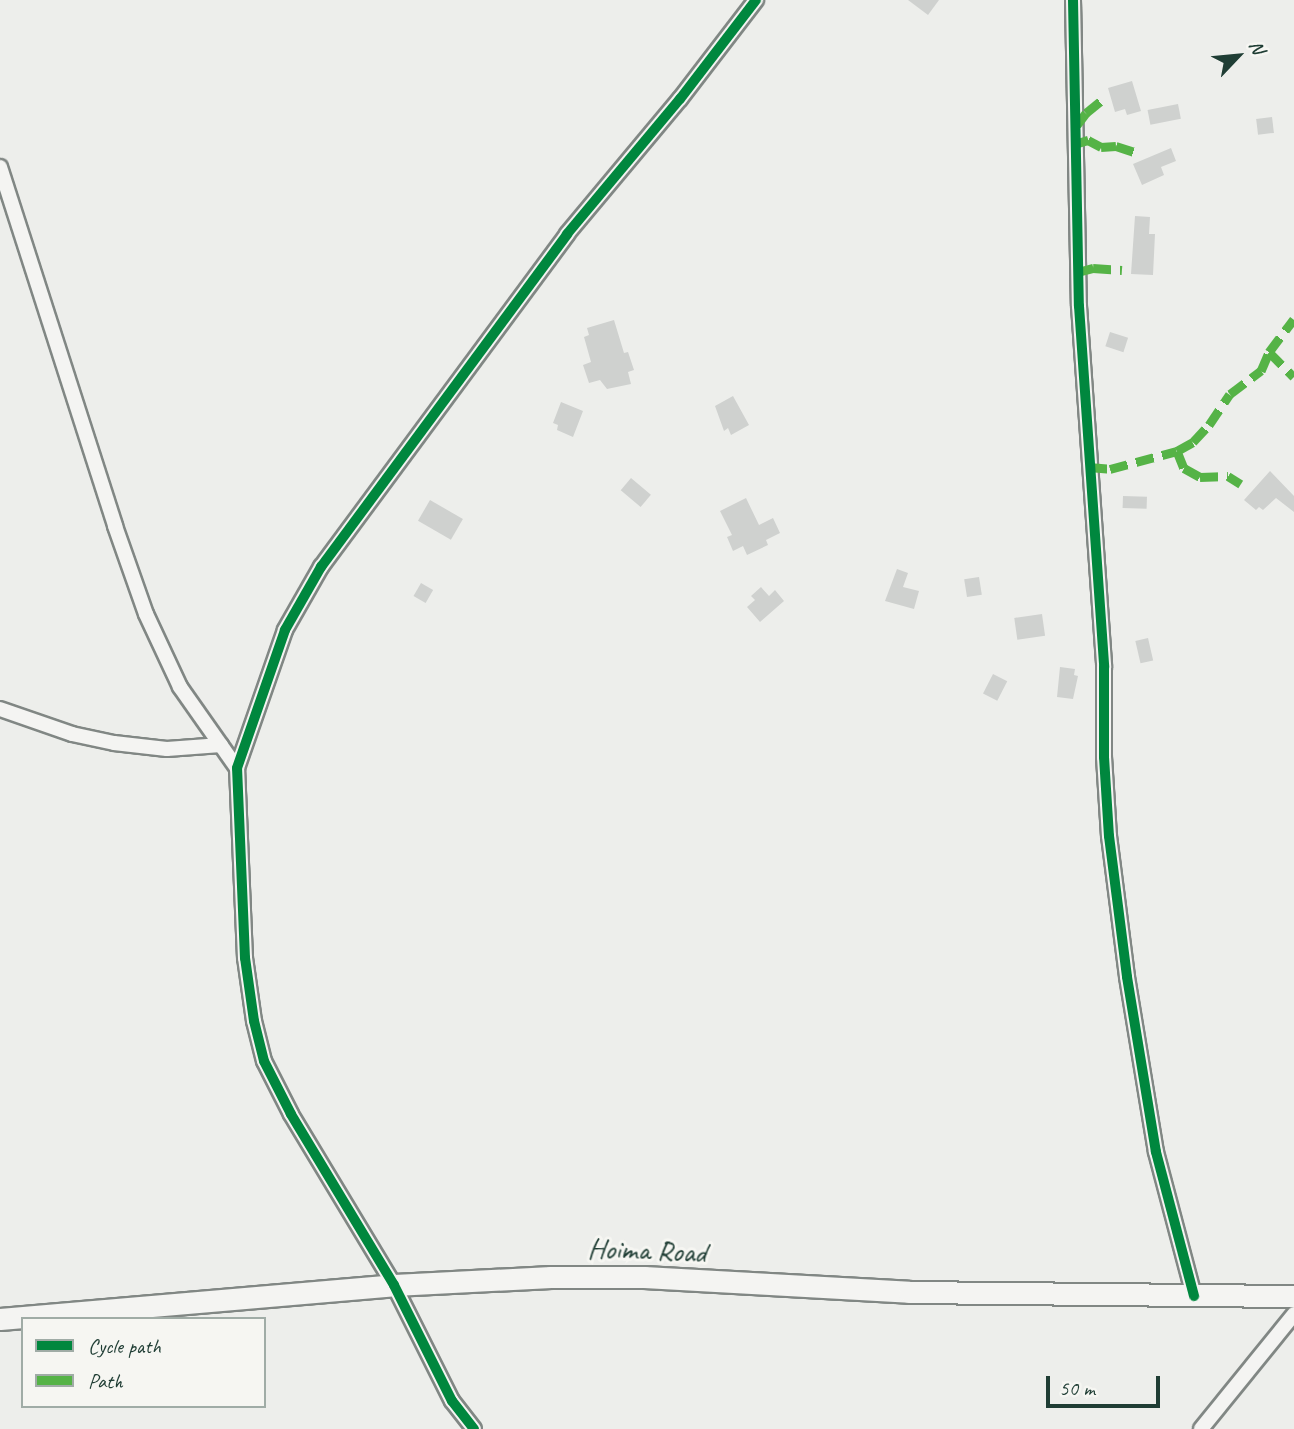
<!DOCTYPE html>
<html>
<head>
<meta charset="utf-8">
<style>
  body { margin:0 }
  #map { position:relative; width:1294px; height:1429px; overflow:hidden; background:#edeeeb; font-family:Caveat,sans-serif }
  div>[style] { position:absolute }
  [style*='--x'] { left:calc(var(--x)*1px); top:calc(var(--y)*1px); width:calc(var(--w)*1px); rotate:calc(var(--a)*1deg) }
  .building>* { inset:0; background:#cfd1cf; transform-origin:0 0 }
  .roads { filter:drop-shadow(2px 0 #818784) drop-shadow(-2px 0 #818784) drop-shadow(0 2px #818784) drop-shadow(0 -2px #818784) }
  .minor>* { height:14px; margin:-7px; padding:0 7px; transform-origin:7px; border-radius:7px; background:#f4f4f2 }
  .secondary>* { height:21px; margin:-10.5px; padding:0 10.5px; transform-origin:10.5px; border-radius:10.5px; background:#f4f4f2 }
  .quiet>* { height:9px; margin-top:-4.5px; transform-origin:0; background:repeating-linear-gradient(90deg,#55b346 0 18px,transparent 0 27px) }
  .cycleway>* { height:10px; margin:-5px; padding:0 5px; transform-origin:5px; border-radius:5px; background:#00873e }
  span { translate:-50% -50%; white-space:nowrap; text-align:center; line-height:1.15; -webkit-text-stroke:6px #f6f6f2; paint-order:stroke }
  .street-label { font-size:30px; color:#1f3d34 }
  .legend { position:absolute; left:21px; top:1317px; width:245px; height:91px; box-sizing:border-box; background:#f6f6f2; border:2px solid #a0aca6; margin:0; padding:9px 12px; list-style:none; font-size:21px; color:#1f3d34 }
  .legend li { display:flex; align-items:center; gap:14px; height:35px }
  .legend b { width:35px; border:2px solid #a0aca6 }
  .north { position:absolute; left:1203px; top:21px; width:70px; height:70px; -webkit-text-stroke:5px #f6f6f2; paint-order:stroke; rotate:64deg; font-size:19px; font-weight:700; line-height:28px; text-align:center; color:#1f3d34 }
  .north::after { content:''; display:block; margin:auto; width:24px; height:32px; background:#1f3d34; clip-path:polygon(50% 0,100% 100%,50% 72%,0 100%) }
  .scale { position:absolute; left:1046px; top:1376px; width:114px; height:32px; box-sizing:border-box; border:4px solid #1f3d34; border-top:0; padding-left:9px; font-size:21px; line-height:24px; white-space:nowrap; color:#1f3d34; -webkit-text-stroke:5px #f6f6f2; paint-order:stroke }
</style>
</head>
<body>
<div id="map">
  <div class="building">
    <div style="clip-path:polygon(908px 0,939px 0,928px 15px)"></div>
    <div style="clip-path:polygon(1132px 81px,1141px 111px,1127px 115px,1125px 109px,1115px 112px,1108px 88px)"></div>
    <div style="left:1178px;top:104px;width:15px;height:31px;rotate:79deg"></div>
    <div style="left:1272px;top:117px;width:16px;height:16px;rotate:83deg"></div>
    <div style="clip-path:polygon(1171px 148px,1176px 161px,1161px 167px,1164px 175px,1142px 185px,1133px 164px)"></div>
    <div style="clip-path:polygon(1135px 216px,1150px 217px,1149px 234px,1155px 234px,1153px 275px,1131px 274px)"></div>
    <div style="clip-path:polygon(614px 320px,624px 353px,628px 352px,634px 370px,628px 372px,631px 384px,607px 389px,600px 380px,589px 383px,583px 365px,591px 362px,584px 337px,589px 335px,587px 328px)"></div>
    <div style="left:1110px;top:332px;width:19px;height:15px;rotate:18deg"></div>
    <div style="clip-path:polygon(733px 396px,749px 425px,731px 435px,728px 428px,724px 431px,715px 406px)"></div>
    <div style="clip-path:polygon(561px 402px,583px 411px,573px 437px,557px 430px,558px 425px,553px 423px)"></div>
    <div style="clip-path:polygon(1270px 471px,1294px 496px,1294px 512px,1276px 498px,1263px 510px,1259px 507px,1256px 510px,1244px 500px)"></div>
    <div style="left:631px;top:478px;width:26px;height:16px;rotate:40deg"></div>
    <div style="left:1123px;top:496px;width:24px;height:12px;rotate:2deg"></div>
    <div style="clip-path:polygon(746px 498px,759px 525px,773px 518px,780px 533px,766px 540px,768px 545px,747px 555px,743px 546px,733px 551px,727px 537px,732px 535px,720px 511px)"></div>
    <div style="left:430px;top:500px;width:38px;height:24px;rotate:30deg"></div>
    <div style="clip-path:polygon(897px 569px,908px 573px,903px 587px,919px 591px,914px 609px,885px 601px)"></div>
    <div style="left:979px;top:577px;width:18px;height:15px;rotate:81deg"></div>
    <div style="left:421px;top:583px;width:14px;height:15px;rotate:30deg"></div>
    <div style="clip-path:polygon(761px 587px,769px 596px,775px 590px,784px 601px,760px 622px,747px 607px,755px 600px,751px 596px)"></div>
    <div style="left:1042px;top:614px;width:22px;height:28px;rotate:82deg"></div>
    <div style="left:1148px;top:638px;width:23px;height:13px;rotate:77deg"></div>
    <div style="clip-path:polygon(1060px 667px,1075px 669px,1074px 675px,1078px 676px,1073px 699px,1057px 697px)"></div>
    <div style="left:993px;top:674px;width:16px;height:22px;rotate:27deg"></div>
  </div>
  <div class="roads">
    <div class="minor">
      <div style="--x:1073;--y:0;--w:306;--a:88.9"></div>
      <div style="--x:1079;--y:306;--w:362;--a:86"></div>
      <div style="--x:1104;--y:667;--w:90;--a:90"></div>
      <div style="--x:1104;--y:757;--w:79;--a:86.4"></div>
      <div style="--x:1109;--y:836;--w:142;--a:82.7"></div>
      <div style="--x:1127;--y:977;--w:177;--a:80.6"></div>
      <div style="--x:1156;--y:1152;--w:149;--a:75.2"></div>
      <div style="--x:0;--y:167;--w:377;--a:72.2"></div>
      <div style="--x:115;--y:526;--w:93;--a:70.6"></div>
      <div style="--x:146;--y:614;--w:81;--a:65"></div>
      <div style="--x:180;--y:687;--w:99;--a:54.9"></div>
      <div style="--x:0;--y:709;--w:76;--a:19.1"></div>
      <div style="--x:72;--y:734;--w:43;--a:12.1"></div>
      <div style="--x:114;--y:743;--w:53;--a:6.5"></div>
      <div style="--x:167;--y:749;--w:54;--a:-4.2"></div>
      <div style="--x:474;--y:1429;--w:36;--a:-128"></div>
      <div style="--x:452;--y:1401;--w:130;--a:-116.6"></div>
      <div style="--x:394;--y:1285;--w:200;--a:-121.1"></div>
      <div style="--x:291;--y:1114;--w:59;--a:-117"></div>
      <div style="--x:264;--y:1061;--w:41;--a:-104"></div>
      <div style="--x:254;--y:1021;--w:64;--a:-98.1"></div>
      <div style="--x:245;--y:958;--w:190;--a:-92.4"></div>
      <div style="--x:237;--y:768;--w:146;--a:-70.8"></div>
      <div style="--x:285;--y:630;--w:73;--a:-60.3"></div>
      <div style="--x:321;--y:567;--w:414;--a:-53.5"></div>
      <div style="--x:567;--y:234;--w:176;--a:-50.1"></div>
      <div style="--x:680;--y:99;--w:125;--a:-52.5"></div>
      <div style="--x:1201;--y:1429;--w:148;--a:-51"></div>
    </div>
    <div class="secondary">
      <div style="--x:0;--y:1319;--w:395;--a:-4.9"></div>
      <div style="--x:394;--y:1285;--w:157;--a:-2.9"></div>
      <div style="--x:551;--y:1277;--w:93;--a:0"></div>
      <div style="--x:644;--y:1277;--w:265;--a:3.2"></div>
      <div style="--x:909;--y:1292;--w:385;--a:0.6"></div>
    </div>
  </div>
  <div class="quiet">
    <div style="--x:1077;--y:125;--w:15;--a:-53"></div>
    <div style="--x:1086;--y:113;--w:19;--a:-39"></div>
    <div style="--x:1075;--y:144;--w:14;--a:-17"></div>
    <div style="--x:1088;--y:140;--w:15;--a:28"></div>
    <div style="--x:1101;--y:147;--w:15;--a:-4"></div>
    <div style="--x:1116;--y:146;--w:19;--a:18"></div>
    <div style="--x:1078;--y:272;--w:16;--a:-15"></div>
    <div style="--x:1093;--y:268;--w:29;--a:4"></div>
    <div style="--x:1269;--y:352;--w:35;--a:45"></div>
    <div style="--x:1177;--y:451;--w:18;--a:68"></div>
    <div style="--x:1184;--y:468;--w:18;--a:29"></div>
    <div style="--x:1200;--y:477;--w:28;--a:-2"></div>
    <div style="--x:1228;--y:476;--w:15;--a:32"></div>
    <div style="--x:1089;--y:467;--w:21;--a:5"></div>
    <div style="--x:1110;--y:469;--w:69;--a:-15"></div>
    <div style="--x:1177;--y:451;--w:18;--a:-29"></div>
    <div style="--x:1193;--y:442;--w:23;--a:-47"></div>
    <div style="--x:1209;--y:425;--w:37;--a:-56"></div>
    <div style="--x:1230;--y:394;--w:39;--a:-37"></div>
    <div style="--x:1261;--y:371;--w:21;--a:-67"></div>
    <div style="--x:1269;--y:352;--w:41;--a:-52.9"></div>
  </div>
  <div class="cycleway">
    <div style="--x:1073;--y:0;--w:306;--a:88.9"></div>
    <div style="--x:1079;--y:306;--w:362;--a:86"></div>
    <div style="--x:1104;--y:667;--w:90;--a:90"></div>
    <div style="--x:1104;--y:757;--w:79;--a:86.4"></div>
    <div style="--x:1109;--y:836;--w:142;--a:82.7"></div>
    <div style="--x:1127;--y:977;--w:177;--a:80.6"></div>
    <div style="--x:1156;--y:1152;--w:149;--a:75.2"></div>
    <div style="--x:474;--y:1429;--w:36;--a:-128"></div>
    <div style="--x:452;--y:1401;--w:130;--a:-116.6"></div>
    <div style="--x:394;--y:1285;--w:200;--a:-121.1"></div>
    <div style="--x:291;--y:1114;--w:59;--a:-117"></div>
    <div style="--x:264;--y:1061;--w:41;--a:-104"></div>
    <div style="--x:254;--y:1021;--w:64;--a:-98.1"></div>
    <div style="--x:245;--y:958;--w:190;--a:-92.4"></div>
    <div style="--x:237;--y:768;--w:146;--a:-70.8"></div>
    <div style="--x:285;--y:630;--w:73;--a:-60.3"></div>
    <div style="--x:321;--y:567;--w:414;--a:-53.5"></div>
    <div style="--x:567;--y:234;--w:176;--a:-50.1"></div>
    <div style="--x:680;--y:99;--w:125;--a:-52.5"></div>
  </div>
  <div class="street-label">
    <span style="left:647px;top:1250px;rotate:2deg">Hoima Road</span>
  </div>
  <ul class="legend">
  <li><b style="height:9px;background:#00873e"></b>Cycle path</li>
  <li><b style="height:9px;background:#55b346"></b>Path</li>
  </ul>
  <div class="north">N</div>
  <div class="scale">50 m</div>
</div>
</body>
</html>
